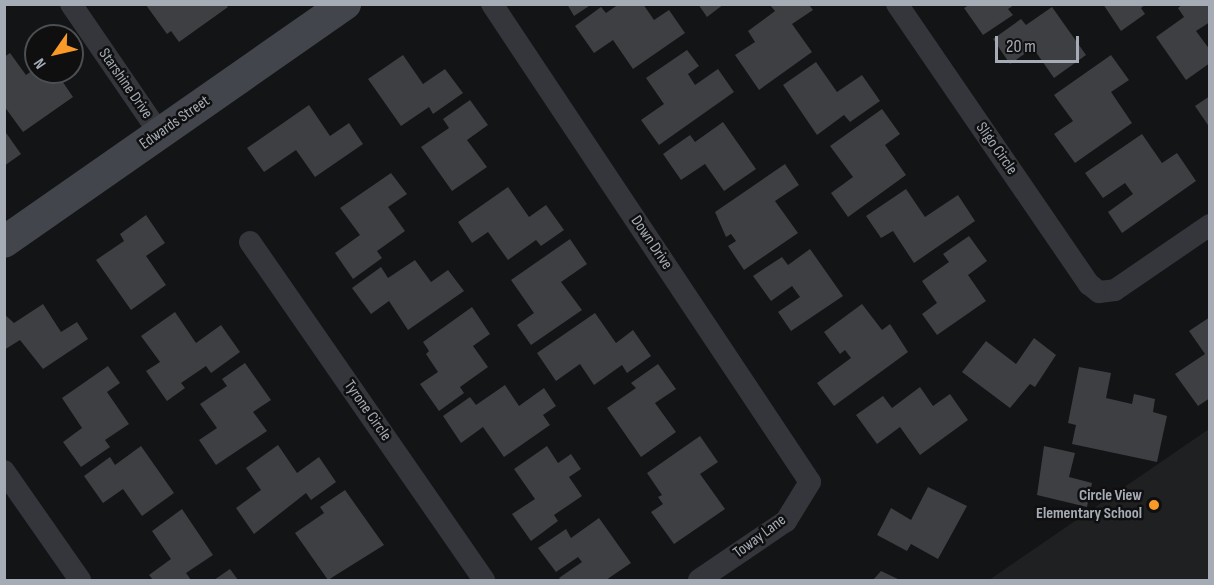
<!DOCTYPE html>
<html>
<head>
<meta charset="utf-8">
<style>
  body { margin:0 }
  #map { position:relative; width:1214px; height:585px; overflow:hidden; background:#131415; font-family:"Sofia Sans Condensed",sans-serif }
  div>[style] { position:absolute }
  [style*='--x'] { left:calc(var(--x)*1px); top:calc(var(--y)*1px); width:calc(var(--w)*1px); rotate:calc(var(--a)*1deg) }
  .built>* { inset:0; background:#1f2022 }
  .building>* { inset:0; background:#3d3f42 }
  .street>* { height:22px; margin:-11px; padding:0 11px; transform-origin:11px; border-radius:11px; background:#34363b }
  .secondary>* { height:32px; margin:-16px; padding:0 16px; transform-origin:16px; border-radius:16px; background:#42454b }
  .dots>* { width:16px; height:16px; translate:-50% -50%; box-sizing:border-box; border:3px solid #0f0f10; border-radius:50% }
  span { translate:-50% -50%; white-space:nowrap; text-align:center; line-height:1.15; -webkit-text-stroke:5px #0f0f10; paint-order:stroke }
  .street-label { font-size:16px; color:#a5acb6 }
  .poi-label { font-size:16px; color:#a5acb6; font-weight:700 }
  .right { translate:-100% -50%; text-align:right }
  .frame { position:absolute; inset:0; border:6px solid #a5acb6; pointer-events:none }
  .north { position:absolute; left:24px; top:24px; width:60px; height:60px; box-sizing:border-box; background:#0f0f10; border:2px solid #4b4e52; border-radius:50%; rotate:236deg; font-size:16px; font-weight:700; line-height:24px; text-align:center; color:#a5acb6 }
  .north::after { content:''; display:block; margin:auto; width:21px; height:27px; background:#f99a28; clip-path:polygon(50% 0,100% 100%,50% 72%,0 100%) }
  .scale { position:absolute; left:995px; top:36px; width:84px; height:27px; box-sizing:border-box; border:3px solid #a5acb6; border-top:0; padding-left:8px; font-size:18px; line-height:21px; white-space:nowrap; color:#a5acb6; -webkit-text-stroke:4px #0f0f10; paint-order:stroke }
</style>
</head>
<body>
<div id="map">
  <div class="built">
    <div style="clip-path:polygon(1209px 429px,1209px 580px,989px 580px)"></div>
  </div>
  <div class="building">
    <div style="clip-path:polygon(567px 4px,592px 4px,574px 16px)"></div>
    <div style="clip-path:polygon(619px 4px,643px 4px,654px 20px,669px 10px,685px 33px,633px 69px,613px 40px,594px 53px,575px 26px,601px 7px,606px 13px)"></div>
    <div style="clip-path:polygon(698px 4px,724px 4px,707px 17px)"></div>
    <div style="clip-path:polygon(1103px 4px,1146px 4px,1141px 8px,1145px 14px,1121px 31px)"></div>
    <div style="clip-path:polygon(1183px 4px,1210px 4px,1210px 22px,1196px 31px,1210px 50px,1210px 63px,1186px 80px,1156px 37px,1184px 17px,1178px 8px)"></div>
    <div style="clip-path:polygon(146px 5px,226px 5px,228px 7px,179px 42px,171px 31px,167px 34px)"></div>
    <div style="clip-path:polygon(770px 5px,809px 5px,813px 10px,792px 24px,812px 52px,759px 90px,735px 55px,755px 42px,748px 31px,775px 11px)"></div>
    <div style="clip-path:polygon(969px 5px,1014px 5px,1008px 9px,1013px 15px,983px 35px,964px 8px)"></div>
    <div style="clip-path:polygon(1052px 7px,1086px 55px,1054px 78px,1033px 48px,1010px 64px,993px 39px,1021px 19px,1026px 25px)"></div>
    <div style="clip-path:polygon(687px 50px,699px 66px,688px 74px,695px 85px,718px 69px,734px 92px,659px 145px,641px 120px,664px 104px,646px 78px)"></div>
    <div style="clip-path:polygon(10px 53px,26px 75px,36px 68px,36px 72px,56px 72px,73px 97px,23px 132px,4px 106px,4px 57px)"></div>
    <div style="clip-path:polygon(403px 55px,423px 84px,445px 69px,463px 93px,433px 114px,429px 107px,401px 126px,368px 79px)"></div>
    <div style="clip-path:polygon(1111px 55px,1129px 80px,1111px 92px,1132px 123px,1075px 163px,1054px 134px,1073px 121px,1054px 95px)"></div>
    <div style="clip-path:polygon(816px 62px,837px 92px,862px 75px,880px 101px,850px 122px,844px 115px,817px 135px,783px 85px)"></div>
    <div style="clip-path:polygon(1210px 96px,1210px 128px,1195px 106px)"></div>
    <div style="clip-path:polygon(470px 100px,488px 125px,467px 140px,487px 167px,452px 191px,421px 147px,449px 128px,443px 119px)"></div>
    <div style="clip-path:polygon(309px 105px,330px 136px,349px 123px,363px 144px,315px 177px,296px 150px,264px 172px,247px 148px)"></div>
    <div style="clip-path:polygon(882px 109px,900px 134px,885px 145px,906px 175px,848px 217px,831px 193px,853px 177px,830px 146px)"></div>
    <div style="clip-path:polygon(723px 122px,756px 169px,724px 191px,705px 164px,681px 180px,663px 154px,690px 135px,695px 142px)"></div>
    <div style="clip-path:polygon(4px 130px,21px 154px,4px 166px)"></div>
    <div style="clip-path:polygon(1142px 134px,1162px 163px,1177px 153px,1196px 181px,1122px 233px,1108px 212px,1133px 194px,1125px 183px,1103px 198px,1085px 173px)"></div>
    <div style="clip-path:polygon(785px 164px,799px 185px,775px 201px,798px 233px,744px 270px,728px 246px,736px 241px,731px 234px,726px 237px,715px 212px)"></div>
    <div style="clip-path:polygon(391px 173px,407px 194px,388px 207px,405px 231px,377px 251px,382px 258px,353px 279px,335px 253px,360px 235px,340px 208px)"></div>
    <div style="clip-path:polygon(508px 187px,529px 217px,546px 205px,564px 230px,541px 246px,536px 240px,508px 260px,488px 232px,472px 243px,458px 222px)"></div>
    <div style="clip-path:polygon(906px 189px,925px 217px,958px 195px,975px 221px,914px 263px,893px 231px,881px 238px,866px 216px)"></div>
    <div style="clip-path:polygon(146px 215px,165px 243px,146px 256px,166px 285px,131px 310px,96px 260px,124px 241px,120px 234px)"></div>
    <div style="clip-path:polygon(969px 236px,987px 261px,968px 275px,986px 301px,937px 335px,922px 314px,937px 303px,922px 281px,949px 262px,943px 254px)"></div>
    <div style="clip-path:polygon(570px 239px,587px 264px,561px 282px,582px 310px,531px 345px,517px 325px,534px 313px,511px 280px)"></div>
    <div style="clip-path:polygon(810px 249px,843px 296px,791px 331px,778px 312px,800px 297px,792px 286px,771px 301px,753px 276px,782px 257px,788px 265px)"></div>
    <div style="clip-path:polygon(415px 260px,431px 282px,448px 270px,464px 291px,408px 330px,389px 301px,371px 314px,352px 288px,381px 267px,388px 278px)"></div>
    <div style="clip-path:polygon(43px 304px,61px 332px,77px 322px,88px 339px,43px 369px,20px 340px,4px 350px,4px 314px,14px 323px)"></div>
    <div style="clip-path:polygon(862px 304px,882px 330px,890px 324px,908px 352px,834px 406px,817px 383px,851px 358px,845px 350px,840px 354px,824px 332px)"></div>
    <div style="clip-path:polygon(472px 307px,490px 334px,473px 346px,488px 367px,460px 387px,464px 393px,439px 411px,420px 384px,438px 372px,426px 354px,429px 351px,423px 342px)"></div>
    <div style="clip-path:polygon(175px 312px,196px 343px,221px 325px,240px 352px,211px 373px,206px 366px,181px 383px,185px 388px,167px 401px,146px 371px,160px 362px,141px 336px)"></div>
    <div style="clip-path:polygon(595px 313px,616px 343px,633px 330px,651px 356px,627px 373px,622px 365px,594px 385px,580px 364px,556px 381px,537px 353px)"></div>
    <div style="clip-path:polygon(1210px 317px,1210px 398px,1198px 406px,1175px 374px,1205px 354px,1189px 331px)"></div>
    <div style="clip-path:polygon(1034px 338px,1056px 355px,1035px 387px,1030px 384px,1010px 408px,962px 372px,986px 341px,1016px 364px)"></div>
    <div style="clip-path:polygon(245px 363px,271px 400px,253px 412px,267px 431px,216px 465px,199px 440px,217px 428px,200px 404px,227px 386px,222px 379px)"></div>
    <div style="clip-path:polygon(658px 364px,676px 389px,655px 403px,676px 432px,641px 457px,607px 408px,636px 388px,631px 383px)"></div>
    <div style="clip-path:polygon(108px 366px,120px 383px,107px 392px,129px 424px,105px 440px,110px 447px,81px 467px,63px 442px,82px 428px,62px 398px)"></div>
    <div style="clip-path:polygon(1079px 367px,1111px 373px,1106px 398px,1132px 404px,1134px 394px,1155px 399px,1153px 412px,1167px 416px,1157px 462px,1072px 444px,1076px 425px,1068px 423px)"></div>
    <div style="clip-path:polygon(505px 385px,519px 406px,544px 388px,556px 406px,543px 415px,550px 425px,504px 457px,483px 427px,461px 443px,443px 416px,470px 397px,476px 405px)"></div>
    <div style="clip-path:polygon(920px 387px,933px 406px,950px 394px,968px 420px,920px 455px,900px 427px,877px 444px,856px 415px,883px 396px,892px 408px)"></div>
    <div style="clip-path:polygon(700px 436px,718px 462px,700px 474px,725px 509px,674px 544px,651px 512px,663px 504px,658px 497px,662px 495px,647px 473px)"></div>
    <div style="clip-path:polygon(278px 445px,297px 473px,319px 457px,336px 482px,311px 500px,306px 493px,254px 534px,236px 508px,261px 490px,246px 468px)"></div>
    <div style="clip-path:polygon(141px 446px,174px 493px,142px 516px,123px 489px,103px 503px,84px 476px,110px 457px,115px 465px)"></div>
    <div style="clip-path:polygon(547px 446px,558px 463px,571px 454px,581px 469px,569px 477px,582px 496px,554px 515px,558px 521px,531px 541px,512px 514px,535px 499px,514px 469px)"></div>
    <div style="clip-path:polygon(1044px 446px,1075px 453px,1069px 477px,1092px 483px,1087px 507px,1037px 495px)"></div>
    <div style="clip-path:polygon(928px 487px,967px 506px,938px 559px,911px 544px,907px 551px,877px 535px,891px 508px,911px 520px)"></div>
    <div style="clip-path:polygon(345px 490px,384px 545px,328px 580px,295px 533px,324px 513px,320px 507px)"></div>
    <div style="clip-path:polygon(182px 509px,213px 555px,186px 573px,191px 580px,153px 580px,149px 575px,171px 559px,152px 531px)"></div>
    <div style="clip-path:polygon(599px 518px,631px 563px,606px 580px,561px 580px,559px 578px,582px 562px,578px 557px,556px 572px,538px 548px,566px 529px,571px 538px)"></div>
    <div style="clip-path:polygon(230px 569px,238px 580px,214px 580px)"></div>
    <div style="clip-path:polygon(881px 571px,900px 580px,873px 580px)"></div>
  </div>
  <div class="street">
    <div style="--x:71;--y:4;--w:158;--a:55.6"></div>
    <div style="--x:492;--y:4;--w:574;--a:56.37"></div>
    <div style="--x:810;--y:482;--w:46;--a:121.6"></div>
    <div style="--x:786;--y:521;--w:105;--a:145.9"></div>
    <div style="--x:897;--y:4;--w:340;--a:55.6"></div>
    <div style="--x:1089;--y:284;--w:13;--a:39"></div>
    <div style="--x:1099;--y:292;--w:16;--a:-7"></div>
    <div style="--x:1115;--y:290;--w:115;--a:-34.4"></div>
    <div style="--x:250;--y:242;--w:411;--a:55.3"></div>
    <div style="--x:4;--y:471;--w:133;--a:55.1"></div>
  </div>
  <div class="secondary">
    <div style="--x:4;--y:242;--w:416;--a:-34.9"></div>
  </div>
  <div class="dots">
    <div style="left:1154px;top:505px;background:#f99a28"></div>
  </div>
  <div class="street-label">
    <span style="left:125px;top:84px;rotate:55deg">Starshine Drive</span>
    <span style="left:175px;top:123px;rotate:-35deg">Edwards Street</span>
    <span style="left:996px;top:149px;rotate:55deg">Sligo Circle</span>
    <span style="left:651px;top:243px;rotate:56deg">Down Drive</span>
    <span style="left:367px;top:411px;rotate:55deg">Tyrone Circle</span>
    <span style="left:760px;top:537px;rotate:-37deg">Toway Lane</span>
  </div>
  <div class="poi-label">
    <span class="right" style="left:1142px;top:505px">Circle View<br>Elementary School</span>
  </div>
  <div class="frame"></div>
  <div class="north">N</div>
  <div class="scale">20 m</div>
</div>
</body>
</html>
